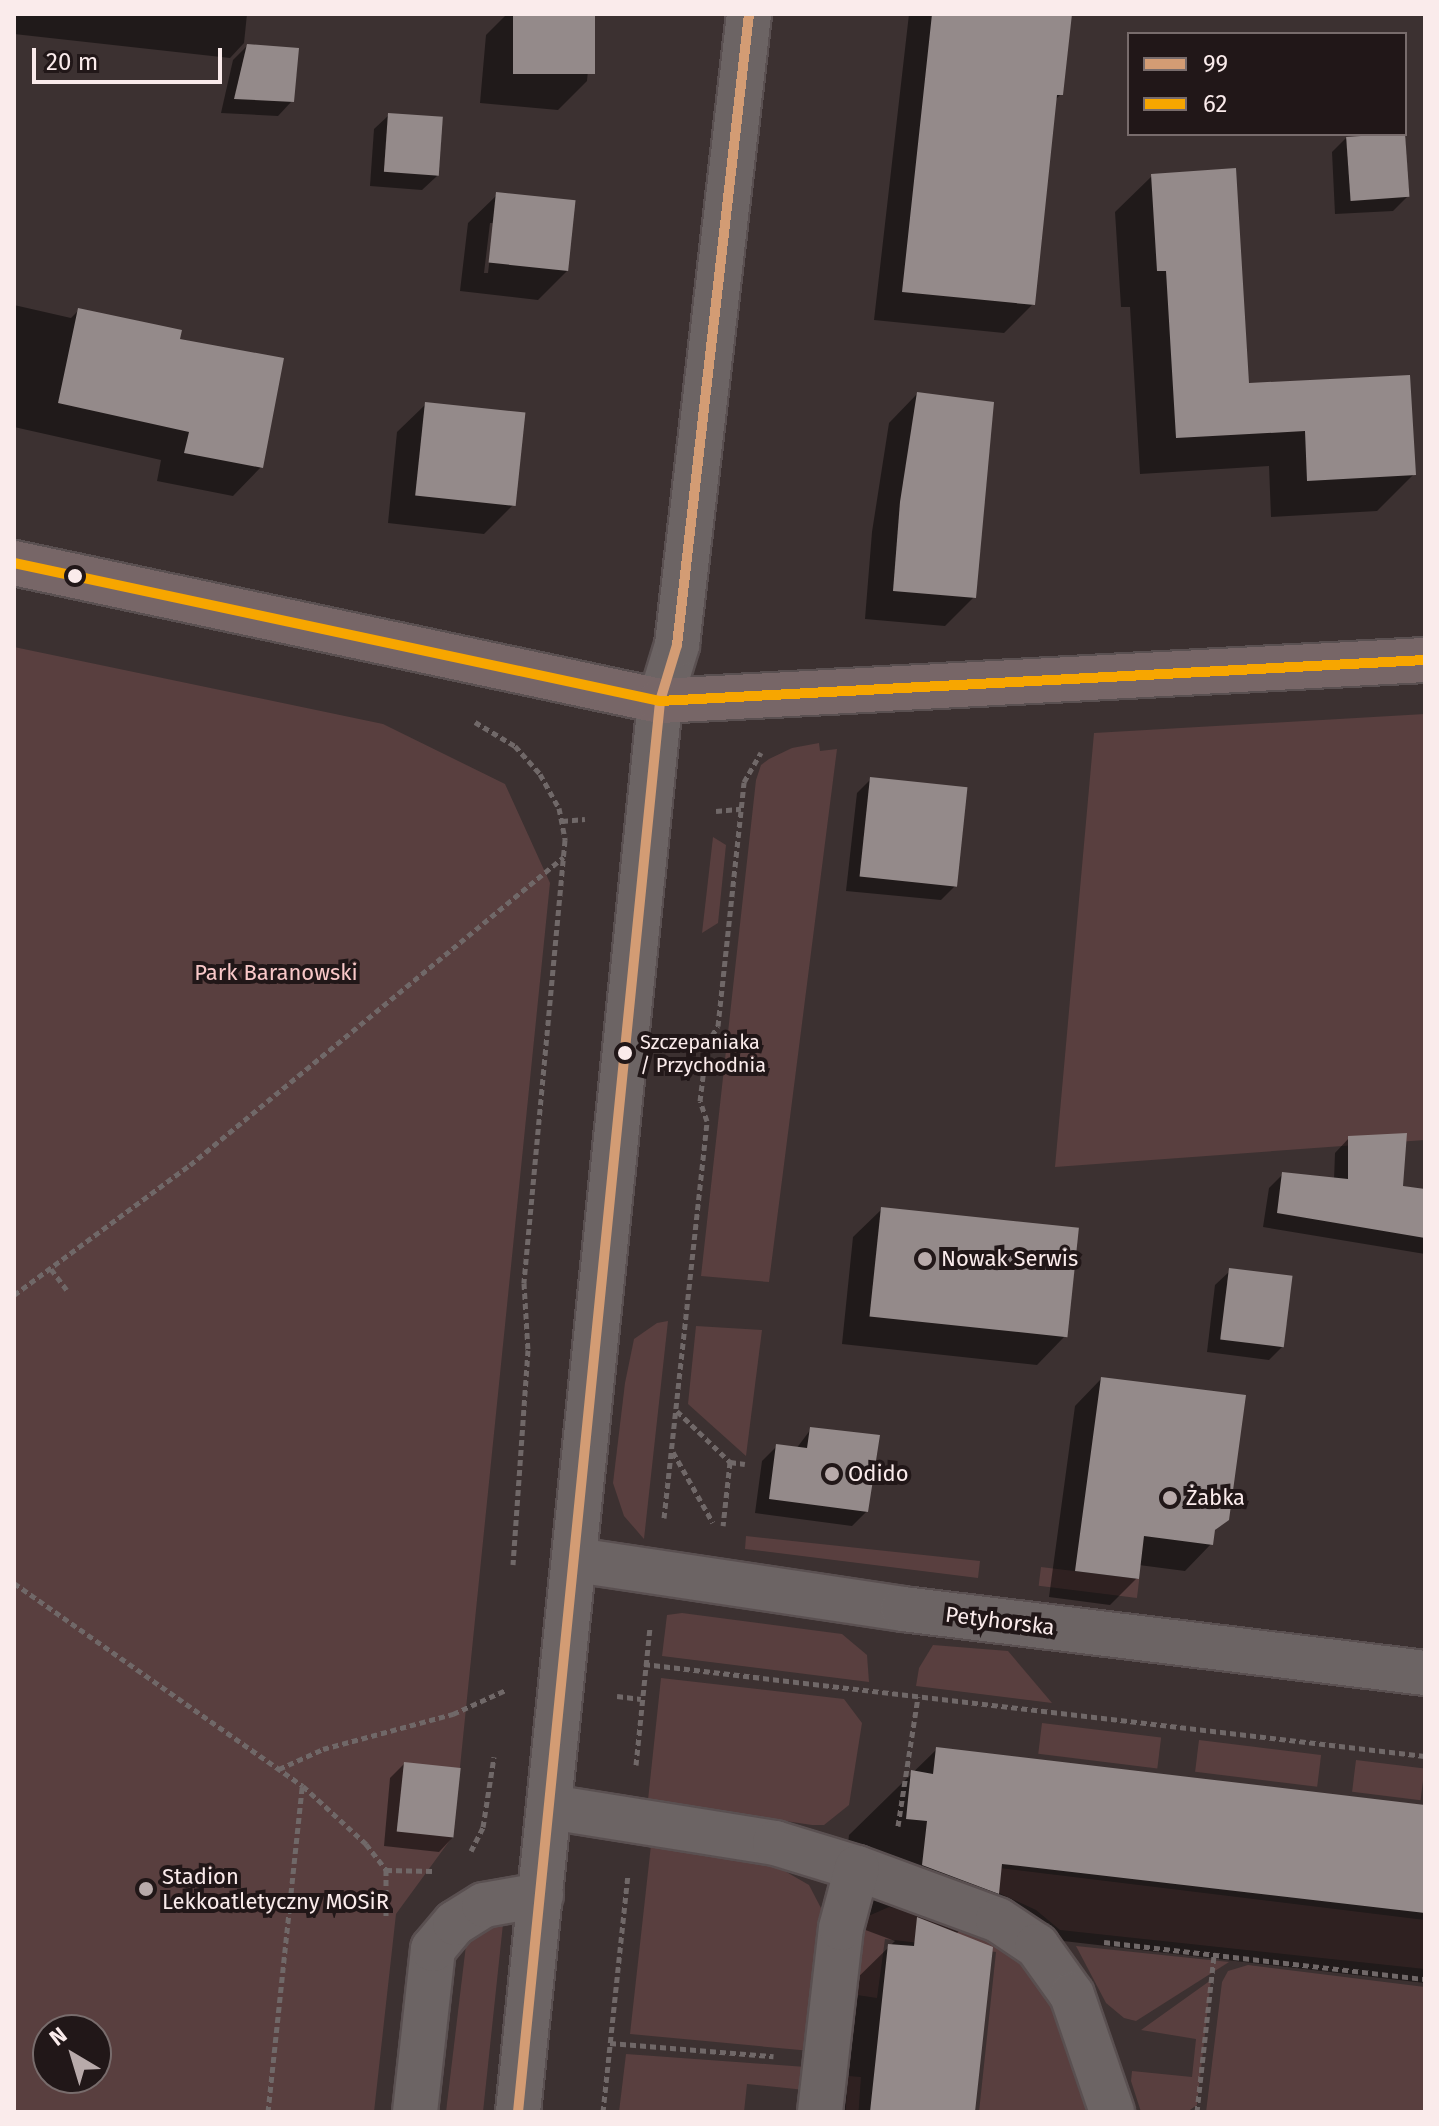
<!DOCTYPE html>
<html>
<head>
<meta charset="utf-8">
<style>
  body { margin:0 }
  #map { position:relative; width:1439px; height:2126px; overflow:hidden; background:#3c3131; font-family:"Fira Sans",sans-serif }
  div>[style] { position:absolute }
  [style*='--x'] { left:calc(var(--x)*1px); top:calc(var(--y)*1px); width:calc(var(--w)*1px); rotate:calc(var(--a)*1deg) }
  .green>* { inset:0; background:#593f3f; transform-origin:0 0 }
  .shadow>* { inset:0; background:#0007 }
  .building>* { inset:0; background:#948a8a; transform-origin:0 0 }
  .path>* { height:5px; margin-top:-2.5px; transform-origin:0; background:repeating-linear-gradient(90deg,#706868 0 6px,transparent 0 10px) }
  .roads { filter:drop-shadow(2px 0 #5a5051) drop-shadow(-2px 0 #5a5051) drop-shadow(0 2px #5a5051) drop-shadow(0 -2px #5a5051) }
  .minor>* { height:44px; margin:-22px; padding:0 22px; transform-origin:22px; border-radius:22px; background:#6c6464 }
  .major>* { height:44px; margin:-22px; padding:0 22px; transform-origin:22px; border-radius:22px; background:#776667 }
  .bus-1>* { height:10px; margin:-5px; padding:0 5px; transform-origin:5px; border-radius:5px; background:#d39c74 }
  .bus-2>* { height:10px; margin:-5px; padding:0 5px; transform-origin:5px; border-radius:5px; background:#f7a600 }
  .dots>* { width:22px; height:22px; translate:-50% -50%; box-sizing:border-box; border:4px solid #211718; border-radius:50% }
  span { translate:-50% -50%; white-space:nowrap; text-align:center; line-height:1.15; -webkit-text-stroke:8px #211718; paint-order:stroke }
  .bus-label { font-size:20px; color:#faebeb }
  .left { translate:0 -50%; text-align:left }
  .park-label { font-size:22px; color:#f9c8c8 }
  .poi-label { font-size:22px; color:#faebeb }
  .street-label { font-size:22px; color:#faebeb }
  .frame { position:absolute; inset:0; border:16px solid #faebeb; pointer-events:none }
  .legend { position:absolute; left:1127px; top:32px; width:280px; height:104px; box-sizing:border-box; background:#211718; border:2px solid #786c6c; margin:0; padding:10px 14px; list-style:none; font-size:24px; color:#faebeb }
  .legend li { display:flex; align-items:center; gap:16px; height:40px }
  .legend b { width:40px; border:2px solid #786c6c }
  .north { position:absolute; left:32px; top:2014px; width:80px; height:80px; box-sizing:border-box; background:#211718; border:2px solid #786c6c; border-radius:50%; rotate:322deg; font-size:22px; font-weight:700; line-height:32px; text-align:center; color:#faebeb }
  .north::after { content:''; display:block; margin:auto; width:28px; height:36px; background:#b8aaaa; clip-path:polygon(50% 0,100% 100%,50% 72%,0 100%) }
  .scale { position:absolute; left:32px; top:48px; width:190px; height:36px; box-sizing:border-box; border:4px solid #faebeb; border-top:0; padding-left:10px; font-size:24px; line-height:28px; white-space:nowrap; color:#faebeb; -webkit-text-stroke:6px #211718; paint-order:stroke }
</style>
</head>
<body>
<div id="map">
  <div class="green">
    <div style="clip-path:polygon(evenodd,14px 647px,383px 724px,505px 784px,550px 883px,453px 1836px,396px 1914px,374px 2112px,14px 2112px,14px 647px,48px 2030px,96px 2030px,96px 2078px,48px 2078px,48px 2030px)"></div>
    <div style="clip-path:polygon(1425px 714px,1425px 1140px,1055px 1167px,1094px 733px)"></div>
    <div style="clip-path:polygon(819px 743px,820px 751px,837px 749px,769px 1282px,701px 1276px,756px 780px,761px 765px,769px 759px,792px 748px)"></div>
    <div style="clip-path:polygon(713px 837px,726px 845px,718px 923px,702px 933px)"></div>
    <div style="clip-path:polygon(668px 1321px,644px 1539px,624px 1516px,613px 1483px,625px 1383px,634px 1339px,657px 1323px)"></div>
    <div style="clip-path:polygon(696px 1326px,762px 1330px,746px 1456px,688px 1404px)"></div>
    <div style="clip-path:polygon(746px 1536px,980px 1561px,978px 1578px,745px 1549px)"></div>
    <div style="left:1041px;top:1567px;width:99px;height:19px;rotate:7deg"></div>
    <div style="clip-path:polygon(682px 1613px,842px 1634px,867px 1655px,869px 1682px,662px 1656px,667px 1615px)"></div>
    <div style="clip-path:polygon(933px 1645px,1008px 1651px,1052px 1703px,916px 1686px,919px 1668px)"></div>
    <div style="clip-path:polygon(661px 1678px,844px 1699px,862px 1723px,849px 1805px,824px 1825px,812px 1825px,648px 1800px)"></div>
    <div style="left:1042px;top:1723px;width:120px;height:31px;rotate:7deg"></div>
    <div style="left:1199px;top:1740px;width:123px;height:32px;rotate:7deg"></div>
    <div style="left:1356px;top:1760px;width:69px;height:32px;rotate:7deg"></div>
    <div style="clip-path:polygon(651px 1845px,776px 1866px,809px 1885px,822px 1910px,811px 2051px,630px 2034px)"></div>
    <div style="clip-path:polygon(925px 1859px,1425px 1920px,1425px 1969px,1060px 1930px,1036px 1910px)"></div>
    <div style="clip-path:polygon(889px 1907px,922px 1914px,1001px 1943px,1044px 1982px,1093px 2112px,979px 2112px,996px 1952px,885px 1939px,877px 1998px,857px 1995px,866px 1917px)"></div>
    <div style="clip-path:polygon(499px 1918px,503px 1924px,483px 2112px,446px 2112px,466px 1945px,470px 1934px)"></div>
    <div style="clip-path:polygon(1076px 1946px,1229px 1962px,1136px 2021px,1124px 2018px,1106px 2003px)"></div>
    <div style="clip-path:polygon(1248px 1965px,1425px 1987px,1425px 2112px,1206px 2112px,1222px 1982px,1228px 1971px)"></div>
    <div style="clip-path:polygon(1211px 1980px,1197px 2105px,1187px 2112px,1141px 2112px,1131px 2081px,1132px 2071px,1192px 2077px,1196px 2039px,1141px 2030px)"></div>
    <div style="clip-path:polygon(626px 2054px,806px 2067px,805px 2090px,747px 2084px,744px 2112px,619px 2112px)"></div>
    <div style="left:848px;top:2076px;width:13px;height:36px;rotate:4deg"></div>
  </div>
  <div class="shadow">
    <div style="clip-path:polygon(14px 14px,247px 14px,244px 43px,230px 58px,14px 34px)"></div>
    <div style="clip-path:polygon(507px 14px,593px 14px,587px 81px,558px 110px,480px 103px,486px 35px)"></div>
    <div style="clip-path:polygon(909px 14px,1070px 14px,1061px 94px,1054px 101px,1033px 304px,1004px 333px,874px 320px)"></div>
    <div style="clip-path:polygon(247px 46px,292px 101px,278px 116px,221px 113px,233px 60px)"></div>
    <div style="clip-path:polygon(389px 115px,437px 176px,422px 190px,370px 186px,374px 129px)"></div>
    <div style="clip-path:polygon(1346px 138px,1407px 197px,1393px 211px,1335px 214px,1332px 152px)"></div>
    <div style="clip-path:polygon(1152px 176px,1247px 385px,1414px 474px,1377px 511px,1271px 517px,1269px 466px,1140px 474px,1130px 307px,1121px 307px,1115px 212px)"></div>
    <div style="clip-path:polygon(evenodd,497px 195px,567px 271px,538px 300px,460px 291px,468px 223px,497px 195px,490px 223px,494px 223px,488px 273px,484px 273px,490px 223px)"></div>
    <div style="clip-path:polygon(14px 305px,71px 318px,79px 310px,178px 341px,261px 467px,233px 496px,157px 481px,161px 460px,14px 427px)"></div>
    <div style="clip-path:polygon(917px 394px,974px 597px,945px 626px,865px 619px,872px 532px,889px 423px)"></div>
    <div style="clip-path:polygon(426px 404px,513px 505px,484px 534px,388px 523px,397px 432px)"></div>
    <div style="clip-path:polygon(871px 779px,955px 886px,941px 900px,846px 891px,857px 793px)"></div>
    <div style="clip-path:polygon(1349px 1138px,1401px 1188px,1425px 1191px,1425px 1254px,1263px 1227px,1269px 1188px,1283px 1174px,1334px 1180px,1335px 1153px)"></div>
    <div style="clip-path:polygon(882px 1209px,1065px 1336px,1037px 1365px,842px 1344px,853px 1237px)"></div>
    <div style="clip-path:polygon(1230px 1271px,1283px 1346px,1269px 1360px,1207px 1352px,1215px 1285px)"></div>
    <div style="clip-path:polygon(1101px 1379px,1227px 1519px,1213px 1532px,1211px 1544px,1185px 1571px,1139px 1565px,1137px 1578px,1110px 1605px,1049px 1597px,1075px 1406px)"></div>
    <div style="clip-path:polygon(811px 1429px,867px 1511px,852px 1526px,755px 1513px,762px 1461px,777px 1446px,796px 1449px)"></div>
    <div style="clip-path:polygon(937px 1749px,1425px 1807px,1425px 1983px,961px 1929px,956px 1934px,973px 2112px,834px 2112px,848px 1987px,895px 1941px,860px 1928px,844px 1881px,849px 1835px)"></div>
    <div style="clip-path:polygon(404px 1764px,453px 1837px,439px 1852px,384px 1846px,390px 1778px)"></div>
  </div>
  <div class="building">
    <div style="left:513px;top:14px;width:82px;height:60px"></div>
    <div style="clip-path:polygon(932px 14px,1072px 14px,1063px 95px,1057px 95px,1035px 305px,902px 292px)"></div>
    <div style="clip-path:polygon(247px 44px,299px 48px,294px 102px,234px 99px)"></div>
    <div style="left:388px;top:113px;width:55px;height:59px;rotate:4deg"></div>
    <div style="left:1405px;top:133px;width:64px;height:59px;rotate:86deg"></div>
    <div style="clip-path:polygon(1236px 168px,1249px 383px,1410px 375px,1416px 475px,1307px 481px,1305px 431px,1176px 438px,1166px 271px,1157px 271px,1151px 174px)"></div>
    <div style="left:496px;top:192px;width:80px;height:71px;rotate:6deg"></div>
    <div style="clip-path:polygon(78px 308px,182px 330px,180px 339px,284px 358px,263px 468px,184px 453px,189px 432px,58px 403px)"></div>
    <div style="clip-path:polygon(917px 392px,994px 402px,976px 598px,893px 591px,900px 502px)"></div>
    <div style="left:425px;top:402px;width:101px;height:94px;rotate:6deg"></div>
    <div style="left:870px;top:777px;width:98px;height:100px;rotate:6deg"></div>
    <div style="clip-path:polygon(1407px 1133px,1403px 1186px,1425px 1189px,1425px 1238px,1277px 1213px,1282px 1172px,1348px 1179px,1348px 1136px)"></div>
    <div style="left:881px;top:1207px;width:199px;height:110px;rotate:6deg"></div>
    <div style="left:1229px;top:1268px;width:64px;height:72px;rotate:7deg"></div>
    <div style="clip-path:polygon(1101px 1377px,1246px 1395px,1229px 1520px,1215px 1530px,1213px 1545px,1144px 1536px,1139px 1579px,1075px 1571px)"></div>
    <div style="clip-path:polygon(810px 1427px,880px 1435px,868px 1512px,769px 1499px,776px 1444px,807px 1448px)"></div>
    <div style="clip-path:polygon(936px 1747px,1425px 1805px,1425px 1913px,1002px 1864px,999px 1894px,922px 1865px,927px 1821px,906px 1819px,911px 1770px,933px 1774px)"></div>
    <div style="left:404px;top:1762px;width:57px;height:70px;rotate:6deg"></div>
    <div style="clip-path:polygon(917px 1917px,993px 1947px,975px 2112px,870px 2112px,888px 1944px,914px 1946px)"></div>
  </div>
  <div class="path">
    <div style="--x:475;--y:722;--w:47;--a:31"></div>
    <div style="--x:515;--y:746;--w:38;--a:48"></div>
    <div style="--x:540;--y:774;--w:39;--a:61"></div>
    <div style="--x:559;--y:808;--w:33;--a:79"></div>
    <div style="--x:565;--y:840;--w:445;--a:95.3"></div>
    <div style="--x:524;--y:1283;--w:67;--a:86.6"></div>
    <div style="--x:528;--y:1350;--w:215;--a:94"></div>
    <div style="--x:716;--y:811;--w:25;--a:-5"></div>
    <div style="--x:562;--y:821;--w:23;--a:-5"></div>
    <div style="--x:51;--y:1269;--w:26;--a:53"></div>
    <div style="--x:14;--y:1295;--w:219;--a:-36.5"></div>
    <div style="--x:190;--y:1165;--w:484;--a:-39.5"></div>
    <div style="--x:677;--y:1411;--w:74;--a:43.9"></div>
    <div style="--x:730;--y:1462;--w:64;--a:96.2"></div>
    <div style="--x:673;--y:1452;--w:81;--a:60.6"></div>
    <div style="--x:730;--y:1462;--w:15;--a:8"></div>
    <div style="--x:664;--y:1518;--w:399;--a:-83.8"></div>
    <div style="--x:707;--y:1121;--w:21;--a:-109"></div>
    <div style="--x:700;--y:1101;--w:57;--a:-83"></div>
    <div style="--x:707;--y:1044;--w:21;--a:-59"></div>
    <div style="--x:718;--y:1026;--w:245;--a:-83.9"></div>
    <div style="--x:744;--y:782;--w:34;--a:-60"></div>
    <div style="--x:14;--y:1583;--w:353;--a:35.1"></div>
    <div style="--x:303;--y:1786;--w:86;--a:42.6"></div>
    <div style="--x:366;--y:1844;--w:33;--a:52"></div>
    <div style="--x:386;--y:1870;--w:47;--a:90"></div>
    <div style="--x:644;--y:1664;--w:786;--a:6.72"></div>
    <div style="--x:617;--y:1696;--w:24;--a:7"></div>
    <div style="--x:636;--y:1765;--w:139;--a:-84.2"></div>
    <div style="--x:279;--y:1769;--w:48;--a:-24.4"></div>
    <div style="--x:323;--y:1749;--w:135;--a:-15.1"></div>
    <div style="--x:453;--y:1714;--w:58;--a:-24.4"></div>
    <div style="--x:898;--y:1826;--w:131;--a:-81.2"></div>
    <div style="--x:471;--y:1851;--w:27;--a:-63"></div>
    <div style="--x:483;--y:1827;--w:71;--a:-81.1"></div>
    <div style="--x:386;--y:1870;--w:46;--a:1.2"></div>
    <div style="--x:1104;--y:1942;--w:323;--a:6.6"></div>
    <div style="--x:610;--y:2043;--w:164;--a:4.6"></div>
    <div style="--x:268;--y:2112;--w:327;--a:-84"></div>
    <div style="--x:603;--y:2112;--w:239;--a:-84"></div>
    <div style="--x:1197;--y:2112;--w:158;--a:-83.8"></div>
  </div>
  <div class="roads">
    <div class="minor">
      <div style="--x:576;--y:1560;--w:331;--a:8.5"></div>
      <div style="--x:903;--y:1609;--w:526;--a:6.99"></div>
      <div style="--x:550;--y:1807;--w:228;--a:9.1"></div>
      <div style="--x:775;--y:1843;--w:86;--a:17"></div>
      <div style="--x:857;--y:1868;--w:150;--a:20.2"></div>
      <div style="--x:998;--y:1920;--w:47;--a:33.7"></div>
      <div style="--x:1037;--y:1946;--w:60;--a:54.5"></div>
      <div style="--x:1072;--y:1995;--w:124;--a:71.1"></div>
      <div style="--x:415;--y:2112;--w:164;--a:-83.7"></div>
      <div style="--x:433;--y:1949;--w:34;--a:-50"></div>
      <div style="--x:455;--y:1923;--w:34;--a:-32"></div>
      <div style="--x:484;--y:1905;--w:58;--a:-10"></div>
      <div style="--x:518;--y:2112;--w:1418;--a:-84.25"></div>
      <div style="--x:660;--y:701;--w:59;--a:-73.1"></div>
      <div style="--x:677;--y:645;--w:635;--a:-83.49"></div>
      <div style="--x:820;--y:2112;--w:185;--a:-83.5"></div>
      <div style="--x:841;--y:1928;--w:62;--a:-75.1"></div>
    </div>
    <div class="major">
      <div style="--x:14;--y:563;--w:661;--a:12.06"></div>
      <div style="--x:660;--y:701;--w:766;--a:-3.07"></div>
    </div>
  </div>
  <div class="bus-1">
    <div style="--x:518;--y:2112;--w:1418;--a:-84.25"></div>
    <div style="--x:660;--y:701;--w:59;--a:-73.1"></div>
    <div style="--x:677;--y:645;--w:635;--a:-83.49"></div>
  </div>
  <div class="bus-2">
    <div style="--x:14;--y:563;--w:661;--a:12.06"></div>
    <div style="--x:660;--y:701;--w:766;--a:-3.07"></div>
  </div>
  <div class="dots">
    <div style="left:75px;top:576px;background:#faebeb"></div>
    <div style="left:625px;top:1053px;background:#faebeb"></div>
    <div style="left:925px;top:1259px;background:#b8aaaa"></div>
    <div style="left:832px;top:1474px;background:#b8aaaa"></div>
    <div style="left:1170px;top:1498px;background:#b8aaaa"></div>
    <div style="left:146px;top:1889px;background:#b8aaaa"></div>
  </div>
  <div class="bus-label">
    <span class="left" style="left:640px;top:1054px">Szczepaniaka<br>/ Przychodnia</span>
  </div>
  <div class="park-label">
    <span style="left:276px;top:973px">Park Baranowski</span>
  </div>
  <div class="poi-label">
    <span class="left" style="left:941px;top:1259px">Nowak Serwis</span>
    <span class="left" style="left:848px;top:1474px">Odido</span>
    <span class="left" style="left:1186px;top:1498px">Żabka</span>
    <span class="left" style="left:162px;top:1889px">Stadion<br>Lekkoatletyczny MOSiR</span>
  </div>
  <div class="street-label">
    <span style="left:1000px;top:1621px;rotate:7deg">Petyhorska</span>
  </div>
  <div class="frame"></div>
  <ul class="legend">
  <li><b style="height:10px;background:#d39c74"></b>99</li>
  <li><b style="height:10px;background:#f7a600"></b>62</li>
  </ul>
  <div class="north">N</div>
  <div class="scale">20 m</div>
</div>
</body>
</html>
